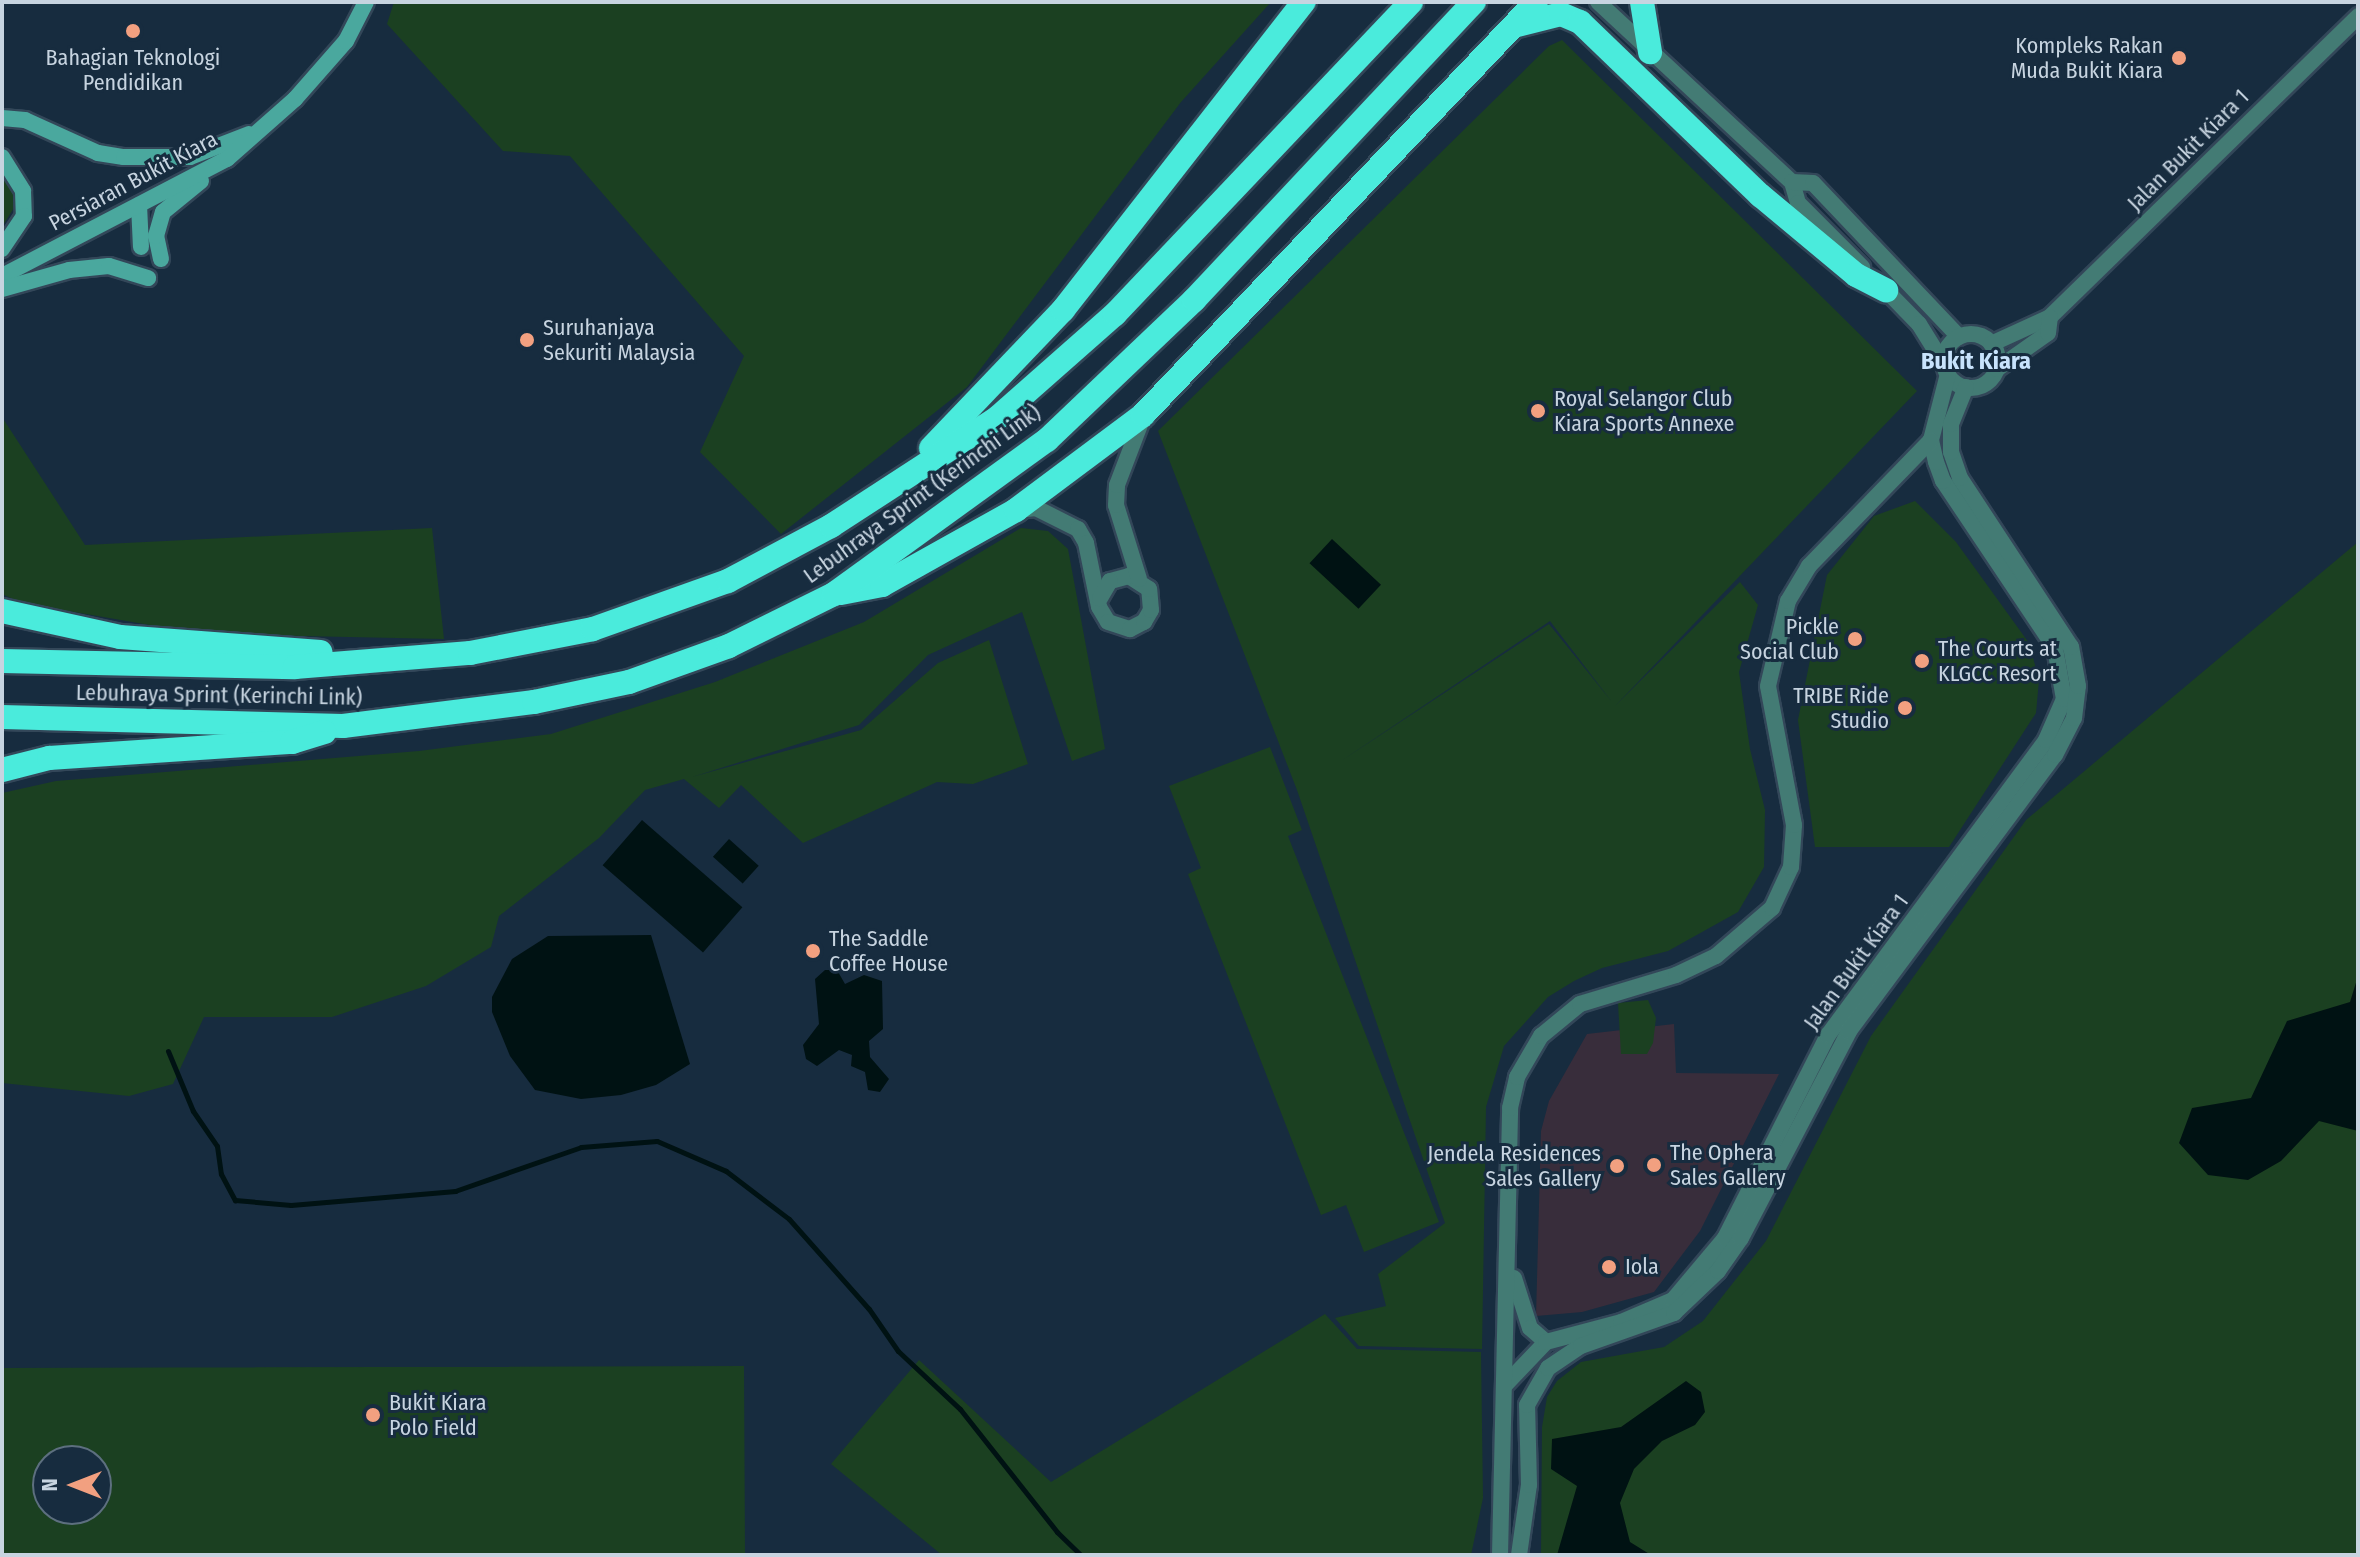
<!DOCTYPE html>
<html>
<head>
<meta charset="utf-8">
<style>
  body { margin:0 }
  #map { position:relative; width:2360px; height:1557px; overflow:hidden; background:#172c3f; font-family:"Fira Sans Condensed",sans-serif }
  div>[style] { position:absolute }
  [style*='--x'] { left:calc(var(--x)*1px); top:calc(var(--y)*1px); width:calc(var(--w)*1px); rotate:calc(var(--a)*1deg) }
  .commercial>* { inset:0; background:#382d3b }
  .green>* { inset:0; background:#1b4021 }
  .water>* { inset:0; background:#001213; transform-origin:0 0 }
  .stream>* { height:5px; margin:-2.5px; padding:0 2.5px; transform-origin:2.5px; border-radius:2.5px; background:#001213 }
  .roads { filter:drop-shadow(2px 0 #334759) drop-shadow(-2px 0 #334759) drop-shadow(0 2px #334759) drop-shadow(0 -2px #334759) }
  .street>* { height:16px; margin:-8px; padding:0 8px; transform-origin:8px; border-radius:8px; background:#437b74 }
  .street>.ring { margin:-8px; padding:0; box-sizing:content-box; background:none; border:16px solid #437b74; border-radius:50% }
  .secondary>* { height:16px; margin:-8px; padding:0 8px; transform-origin:8px; border-radius:8px; background:#4aa89e }
  .highway>* { height:24px; margin:-12px; padding:0 12px; transform-origin:12px; border-radius:12px; background:#4aebdc }
  .dots>* { width:22px; height:22px; translate:-50% -50%; box-sizing:border-box; border:4px solid #172c3f; border-radius:50% }
  span { translate:-50% -50%; white-space:nowrap; text-align:center; line-height:1.15; -webkit-text-stroke:6px #172c3f; paint-order:stroke }
  .poi-label { font-size:22px; color:#c7d4e0 }
  .right { translate:-100% -50%; text-align:right }
  .left { translate:0 -50%; text-align:left }
  .street-label { font-size:22px; color:#c7d4e0 }
  .neighbourhood-label { font-size:24px; color:#c8e3fc; font-weight:700 }
  .frame { position:absolute; inset:0; border:4px solid #c7d4e0; pointer-events:none }
  .north { position:absolute; left:32px; top:1445px; width:80px; height:80px; box-sizing:border-box; background:#172c3f; border:2px solid #5d6f7f; border-radius:50%; rotate:270deg; font-size:22px; font-weight:700; line-height:32px; text-align:center; color:#c7d4e0 }
  .north::after { content:''; display:block; margin:auto; width:28px; height:36px; background:#f2a080; clip-path:polygon(50% 0,100% 100%,50% 72%,0 100%) }
</style>
</head>
<body>
<div id="map">
  <div class="commercial">
    <div style="clip-path:polygon(1674px 1024px,1676px 1073px,1779px 1074px,1700px 1231px,1654px 1292px,1582px 1312px,1536px 1316px,1541px 1131px,1549px 1101px,1587px 1034px)"></div>
  </div>
  <div class="green">
    <div style="clip-path:polygon(394px 2px,1271px 2px,1181px 102px,967px 387px,781px 534px,700px 452px,744px 356px,570px 156px,503px 151px,387px 24px)"></div>
    <div style="clip-path:polygon(evenodd,1562px 40px,1917px 391px,1615px 706px,1740px 582px,1758px 605px,1739px 672px,1750px 749px,1765px 810px,1764px 867px,1738px 912px,1668px 951px,1602px 968px,1574px 981px,1548px 997px,1504px 1046px,1486px 1107px,1482px 1349px,1359px 1346px,1335px 1318px,1386px 1306px,1378px 1274px,1445px 1223px,1297px 790px,1158px 431px,1549px 46px,1562px 40px,1550px 621px,1612px 702px,1549px 624px,1341px 761px,1550px 621px)"></div>
    <div style="clip-path:polygon(2px 174px,16px 192px,17px 203px,2px 227px)"></div>
    <div style="clip-path:polygon(2px 417px,85px 545px,432px 528px,444px 639px,202px 634px,22px 603px,2px 594px)"></div>
    <div style="clip-path:polygon(1915px 501px,1956px 542px,2029px 643px,2039px 680px,2036px 713px,1949px 847px,1815px 847px,1798px 720px,1827px 575px,1874px 516px)"></div>
    <div style="clip-path:polygon(1021px 528px,1048px 531px,1068px 549px,1105px 749px,1072px 761px,1022px 612px,928px 655px,859px 725px,692px 777px,861px 730px,938px 663px,989px 640px,1028px 764px,973px 784px,937px 782px,803px 843px,741px 785px,719px 808px,684px 779px,645px 790px,599px 838px,499px 916px,491px 947px,426px 986px,332px 1017px,204px 1017px,173px 1084px,129px 1096px,2px 1083px,2px 793px,56px 781px,419px 751px,551px 734px,715px 682px,864px 622px)"></div>
    <div style="clip-path:polygon(2358px 542px,2358px 1555px,1541px 1555px,1542px 1427px,1547px 1397px,1557px 1381px,1581px 1362px,1664px 1347px,1703px 1321px,1766px 1241px,1871px 1036px,2026px 820px)"></div>
    <div style="clip-path:polygon(1270px 747px,1302px 830px,1288px 836px,1439px 1222px,1364px 1252px,1346px 1205px,1321px 1215px,1188px 874px,1201px 868px,1169px 786px)"></div>
    <div style="clip-path:polygon(1648px 1000px,1656px 1018px,1653px 1043px,1647px 1054px,1621px 1054px,1618px 1003px)"></div>
    <div style="clip-path:polygon(1325px 1314px,1357px 1349px,1481px 1352px,1483px 1498px,1471px 1555px,942px 1555px,831px 1464px,919px 1360px,1051px 1482px)"></div>
    <div style="clip-path:polygon(evenodd,744px 1366px,745px 1555px,2px 1555px,2px 1368px,744px 1366px,48px 1461px,96px 1461px,96px 1509px,48px 1509px,48px 1461px)"></div>
  </div>
  <div class="water">
    <div style="left:1332px;top:539px;width:67px;height:33px;rotate:43deg"></div>
    <div style="left:642px;top:820px;width:133px;height:60px;rotate:41deg"></div>
    <div style="left:729px;top:839px;width:40px;height:24px;rotate:42deg"></div>
    <div style="clip-path:polygon(651px 935px,690px 1064px,656px 1085px,621px 1095px,581px 1099px,535px 1090px,510px 1056px,492px 1012px,492px 997px,512px 959px,548px 936px)"></div>
    <div style="clip-path:polygon(825px 970px,837px 970px,845px 984px,864px 975px,882px 981px,883px 1029px,869px 1041px,870px 1057px,889px 1079px,880px 1092px,868px 1090px,865px 1072px,851px 1066px,852px 1055px,839px 1050px,817px 1066px,806px 1059px,803px 1045px,819px 1024px,815px 979px)"></div>
    <div style="clip-path:polygon(2358px 976px,2358px 1131px,2319px 1121px,2281px 1161px,2248px 1180px,2208px 1175px,2179px 1143px,2192px 1108px,2251px 1098px,2287px 1021px,2350px 1002px)"></div>
    <div style="clip-path:polygon(1686px 1381px,1701px 1392px,1705px 1412px,1695px 1425px,1662px 1441px,1634px 1469px,1620px 1503px,1630px 1542px,1651px 1555px,1557px 1555px,1577px 1486px,1551px 1469px,1552px 1439px,1621px 1427px)"></div>
  </div>
  <div class="stream">
    <div style="--x:168;--y:1051;--w:65;--a:67.4"></div>
    <div style="--x:193;--y:1111;--w:42;--a:55.6"></div>
    <div style="--x:217;--y:1146;--w:28;--a:82"></div>
    <div style="--x:221;--y:1174;--w:30;--a:62"></div>
    <div style="--x:235;--y:1200;--w:56;--a:5.1"></div>
    <div style="--x:291;--y:1205;--w:165;--a:-4.9"></div>
    <div style="--x:455;--y:1191;--w:133;--a:-19.2"></div>
    <div style="--x:581;--y:1147;--w:76;--a:-4.5"></div>
    <div style="--x:657;--y:1141;--w:75;--a:23.5"></div>
    <div style="--x:726;--y:1171;--w:79;--a:37.3"></div>
    <div style="--x:789;--y:1219;--w:120;--a:48.4"></div>
    <div style="--x:869;--y:1309;--w:51;--a:55.4"></div>
    <div style="--x:898;--y:1351;--w:85;--a:43.1"></div>
    <div style="--x:960;--y:1409;--w:157;--a:51.7"></div>
    <div style="--x:1057;--y:1532;--w:33;--a:44"></div>
  </div>
  <div class="roads">
    <div class="street">
      <div style="--x:1598;--y:2;--w:265;--a:42.9"></div>
      <div style="--x:1792;--y:182;--w:22;--a:74"></div>
      <div style="--x:1798;--y:203;--w:91;--a:45"></div>
      <div style="--x:1792;--y:182;--w:21;--a:3"></div>
      <div style="--x:1813;--y:183;--w:212;--a:46.5"></div>
      <div style="--x:1879;--y:283;--w:57;--a:45.7"></div>
      <div style="--x:1919;--y:324;--w:49;--a:58.2"></div>
      <div class="ring" style="left:1944px;top:334px;width:38px;height:38px"></div>
      <div style="--x:1991;--y:344;--w:65;--a:-24.6"></div>
      <div style="--x:2050;--y:317;--w:431;--a:-44.3"></div>
      <div style="--x:1997;--y:369;--w:62;--a:-35.2"></div>
      <div style="--x:2048;--y:333;--w:16;--a:-83"></div>
      <div style="--x:1017;--y:510;--w:19;--a:-6"></div>
      <div style="--x:1036;--y:508;--w:47;--a:26.6"></div>
      <div style="--x:1078;--y:529;--w:16;--a:60"></div>
      <div style="--x:1086;--y:543;--w:65;--a:78.5"></div>
      <div style="--x:1099;--y:607;--w:17;--a:59"></div>
      <div style="--x:1108;--y:622;--w:23;--a:18"></div>
      <div style="--x:1130;--y:629;--w:16;--a:-27"></div>
      <div style="--x:1144;--y:622;--w:14;--a:-60"></div>
      <div style="--x:1151;--y:610;--w:21;--a:-95"></div>
      <div style="--x:1149;--y:589;--w:24;--a:-147"></div>
      <div style="--x:1129;--y:576;--w:20;--a:165"></div>
      <div style="--x:1110;--y:581;--w:20;--a:120"></div>
      <div style="--x:1139;--y:579;--w:77;--a:-107.3"></div>
      <div style="--x:1116;--y:505;--w:20;--a:-87"></div>
      <div style="--x:1117;--y:485;--w:73;--a:-69.1"></div>
      <div style="--x:1514;--y:1278;--w:52;--a:72.3"></div>
      <div style="--x:1530;--y:1328;--w:21;--a:41"></div>
      <div style="--x:1506;--y:1384;--w:58;--a:-46.4"></div>
      <div style="--x:1546;--y:1342;--w:78;--a:-14.9"></div>
      <div style="--x:1621;--y:1322;--w:56;--a:-22.9"></div>
      <div style="--x:1673;--y:1300;--w:81;--a:-50"></div>
      <div style="--x:1725;--y:1238;--w:228;--a:-63.1"></div>
      <div style="--x:1828;--y:1035;--w:367;--a:-53.5"></div>
      <div style="--x:2046;--y:740;--w:45;--a:-66.3"></div>
      <div style="--x:2064;--y:699;--w:52;--a:-100"></div>
      <div style="--x:2055;--y:648;--w:201;--a:-123.8"></div>
      <div style="--x:1943;--y:481;--w:20;--a:-110"></div>
      <div style="--x:1936;--y:462;--w:23;--a:-103"></div>
      <div style="--x:1931;--y:440;--w:68;--a:-75.6"></div>
      <div style="--x:1500;--y:1555;--w:447;--a:-88.7"></div>
      <div style="--x:1510;--y:1108;--w:32;--a:-77"></div>
      <div style="--x:1517;--y:1077;--w:48;--a:-59.7"></div>
      <div style="--x:1541;--y:1036;--w:50;--a:-39.4"></div>
      <div style="--x:1580;--y:1004;--w:100;--a:-16.8"></div>
      <div style="--x:1676;--y:975;--w:44;--a:-25.4"></div>
      <div style="--x:1716;--y:956;--w:74;--a:-40.6"></div>
      <div style="--x:1772;--y:908;--w:45;--a:-65.1"></div>
      <div style="--x:1791;--y:867;--w:42;--a:-85.9"></div>
      <div style="--x:1794;--y:825;--w:141;--a:-100.6"></div>
      <div style="--x:1768;--y:686;--w:87;--a:-76.8"></div>
      <div style="--x:1788;--y:601;--w:41;--a:-59"></div>
      <div style="--x:1809;--y:566;--w:175;--a:-45.9"></div>
      <div style="--x:1519;--y:1555;--w:71;--a:-81.9"></div>
      <div style="--x:1529;--y:1485;--w:80;--a:-91.4"></div>
      <div style="--x:1527;--y:1405;--w:43;--a:-60.4"></div>
      <div style="--x:1548;--y:1368;--w:40;--a:-34"></div>
      <div style="--x:1581;--y:1346;--w:99;--a:-19.5"></div>
      <div style="--x:1674;--y:1313;--w:61;--a:-43.7"></div>
      <div style="--x:1718;--y:1271;--w:40;--a:-55.1"></div>
      <div style="--x:1741;--y:1238;--w:233;--a:-62.4"></div>
      <div style="--x:1849;--y:1031;--w:344;--a:-53.3"></div>
      <div style="--x:2055;--y:755;--w:42;--a:-62.8"></div>
      <div style="--x:2074;--y:718;--w:32;--a:-83"></div>
      <div style="--x:2078;--y:686;--w:40;--a:-100"></div>
      <div style="--x:2071;--y:647;--w:202;--a:-123.3"></div>
      <div style="--x:1960;--y:478;--w:28;--a:-109"></div>
      <div style="--x:1951;--y:452;--w:28;--a:-90"></div>
      <div style="--x:1951;--y:424;--w:40;--a:-68"></div>
    </div>
    <div class="secondary">
      <div style="--x:2;--y:118;--w:23;--a:5"></div>
      <div style="--x:25;--y:120;--w:80;--a:24.3"></div>
      <div style="--x:98;--y:153;--w:26;--a:9"></div>
      <div style="--x:124;--y:157;--w:66;--a:0"></div>
      <div style="--x:190;--y:157;--w:63;--a:-21.3"></div>
      <div style="--x:2;--y:157;--w:40;--a:58"></div>
      <div style="--x:23;--y:191;--w:25;--a:88"></div>
      <div style="--x:24;--y:216;--w:40;--a:124"></div>
      <div style="--x:139;--y:205;--w:42;--a:87.3"></div>
      <div style="--x:161;--y:259;--w:24;--a:-102"></div>
      <div style="--x:156;--y:236;--w:25;--a:-74"></div>
      <div style="--x:163;--y:212;--w:49;--a:-39.2"></div>
      <div style="--x:2;--y:276;--w:254;--a:-27.5"></div>
      <div style="--x:227;--y:159;--w:91;--a:-41.4"></div>
      <div style="--x:295;--y:99;--w:77;--a:-48.7"></div>
      <div style="--x:346;--y:41;--w:44;--a:-62.9"></div>
      <div style="--x:2;--y:289;--w:70;--a:-15.8"></div>
      <div style="--x:69;--y:270;--w:40;--a:-5.7"></div>
      <div style="--x:109;--y:266;--w:41;--a:17.1"></div>
    </div>
    <div class="highway">
      <div style="--x:1642;--y:2;--w:51;--a:80.9"></div>
      <div style="--x:1517;--y:25;--w:45;--a:-14"></div>
      <div style="--x:1561;--y:14;--w:21;--a:23"></div>
      <div style="--x:1580;--y:22;--w:250;--a:43.9"></div>
      <div style="--x:1760;--y:195;--w:125;--a:39.8"></div>
      <div style="--x:1856;--y:275;--w:34;--a:27"></div>
      <div style="--x:931;--y:448;--w:191;--a:-46.3"></div>
      <div style="--x:1063;--y:310;--w:391;--a:-52"></div>
      <div style="--x:841;--y:593;--w:42;--a:-11"></div>
      <div style="--x:882;--y:585;--w:154;--a:-29.2"></div>
      <div style="--x:1016;--y:510;--w:159;--a:-36.8"></div>
      <div style="--x:1143;--y:415;--w:570;--a:-46.42"></div>
      <div style="--x:2;--y:611;--w:121;--a:12.4"></div>
      <div style="--x:120;--y:637;--w:201;--a:4.3"></div>
      <div style="--x:2;--y:661;--w:293;--a:1.2"></div>
      <div style="--x:295;--y:667;--w:176;--a:-4.6"></div>
      <div style="--x:470;--y:653;--w:125;--a:-11"></div>
      <div style="--x:593;--y:629;--w:143;--a:-19.6"></div>
      <div style="--x:728;--y:581;--w:117;--a:-28.1"></div>
      <div style="--x:831;--y:526;--w:198;--a:-33"></div>
      <div style="--x:997;--y:418;--w:157;--a:-41.4"></div>
      <div style="--x:1115;--y:314;--w:430;--a:-46.5"></div>
      <div style="--x:2;--y:717;--w:341;--a:1.5"></div>
      <div style="--x:343;--y:726;--w:193;--a:-7.2"></div>
      <div style="--x:534;--y:702;--w:97;--a:-11.9"></div>
      <div style="--x:629;--y:682;--w:106;--a:-19.8"></div>
      <div style="--x:729;--y:646;--w:117;--a:-26.3"></div>
      <div style="--x:834;--y:594;--w:263;--a:-35.9"></div>
      <div style="--x:1047;--y:440;--w:203;--a:-43.6"></div>
      <div style="--x:1194;--y:300;--w:409;--a:-46.8"></div>
      <div style="--x:2;--y:770;--w:49;--a:-14.3"></div>
      <div style="--x:49;--y:758;--w:244;--a:-3.8"></div>
      <div style="--x:292;--y:742;--w:34;--a:-17"></div>
    </div>
  </div>
  <div class="dots">
    <div style="left:133px;top:31px;background:#f2a080"></div>
    <div style="left:2179px;top:58px;background:#f2a080"></div>
    <div style="left:527px;top:340px;background:#f2a080"></div>
    <div style="left:1538px;top:411px;background:#f2a080"></div>
    <div style="left:1855px;top:639px;background:#f2a080"></div>
    <div style="left:1922px;top:661px;background:#f2a080"></div>
    <div style="left:1905px;top:708px;background:#f2a080"></div>
    <div style="left:813px;top:951px;background:#f2a080"></div>
    <div style="left:1654px;top:1165px;background:#f2a080"></div>
    <div style="left:1617px;top:1166px;background:#f2a080"></div>
    <div style="left:1609px;top:1267px;background:#f2a080"></div>
    <div style="left:373px;top:1415px;background:#f2a080"></div>
  </div>
  <div class="poi-label">
    <span class="right" style="left:2163px;top:58px">Kompleks Rakan<br>Muda Bukit Kiara</span>
    <span style="left:133px;top:70px">Bahagian Teknologi<br>Pendidikan</span>
    <span class="left" style="left:543px;top:340px">Suruhanjaya<br>Sekuriti Malaysia</span>
    <span class="left" style="left:1554px;top:411px">Royal Selangor Club<br>Kiara Sports Annexe</span>
    <span class="right" style="left:1839px;top:639px">Pickle<br>Social Club</span>
    <span class="left" style="left:1938px;top:661px">The Courts at<br>KLGCC Resort</span>
    <span class="right" style="left:1889px;top:708px">TRIBE Ride<br>Studio</span>
    <span class="left" style="left:829px;top:951px">The Saddle<br>Coffee House</span>
    <span class="left" style="left:1670px;top:1165px">The Ophera<br>Sales Gallery</span>
    <span class="right" style="left:1601px;top:1166px">Jendela Residences<br>Sales Gallery</span>
    <span class="left" style="left:1625px;top:1267px">Iola</span>
    <span class="left" style="left:389px;top:1415px">Bukit Kiara<br>Polo Field</span>
  </div>
  <div class="street-label">
    <span style="left:2188px;top:150px;rotate:-45deg">Jalan Bukit Kiara 1</span>
    <span style="left:133px;top:181px;rotate:-28deg">Persiaran Bukit Kiara</span>
    <span style="left:922px;top:494px;rotate:-36deg">Lebuhraya Sprint (Kerinchi Link)</span>
    <span style="left:219px;top:695px;rotate:1deg">Lebuhraya Sprint (Kerinchi Link)</span>
    <span style="left:1856px;top:962px;rotate:-54deg">Jalan Bukit Kiara 1</span>
  </div>
  <div class="neighbourhood-label">
    <span style="left:1976px;top:362px">Bukit Kiara</span>
  </div>
  <div class="frame"></div>
  <div class="north">N</div>
</div>
</body>
</html>
